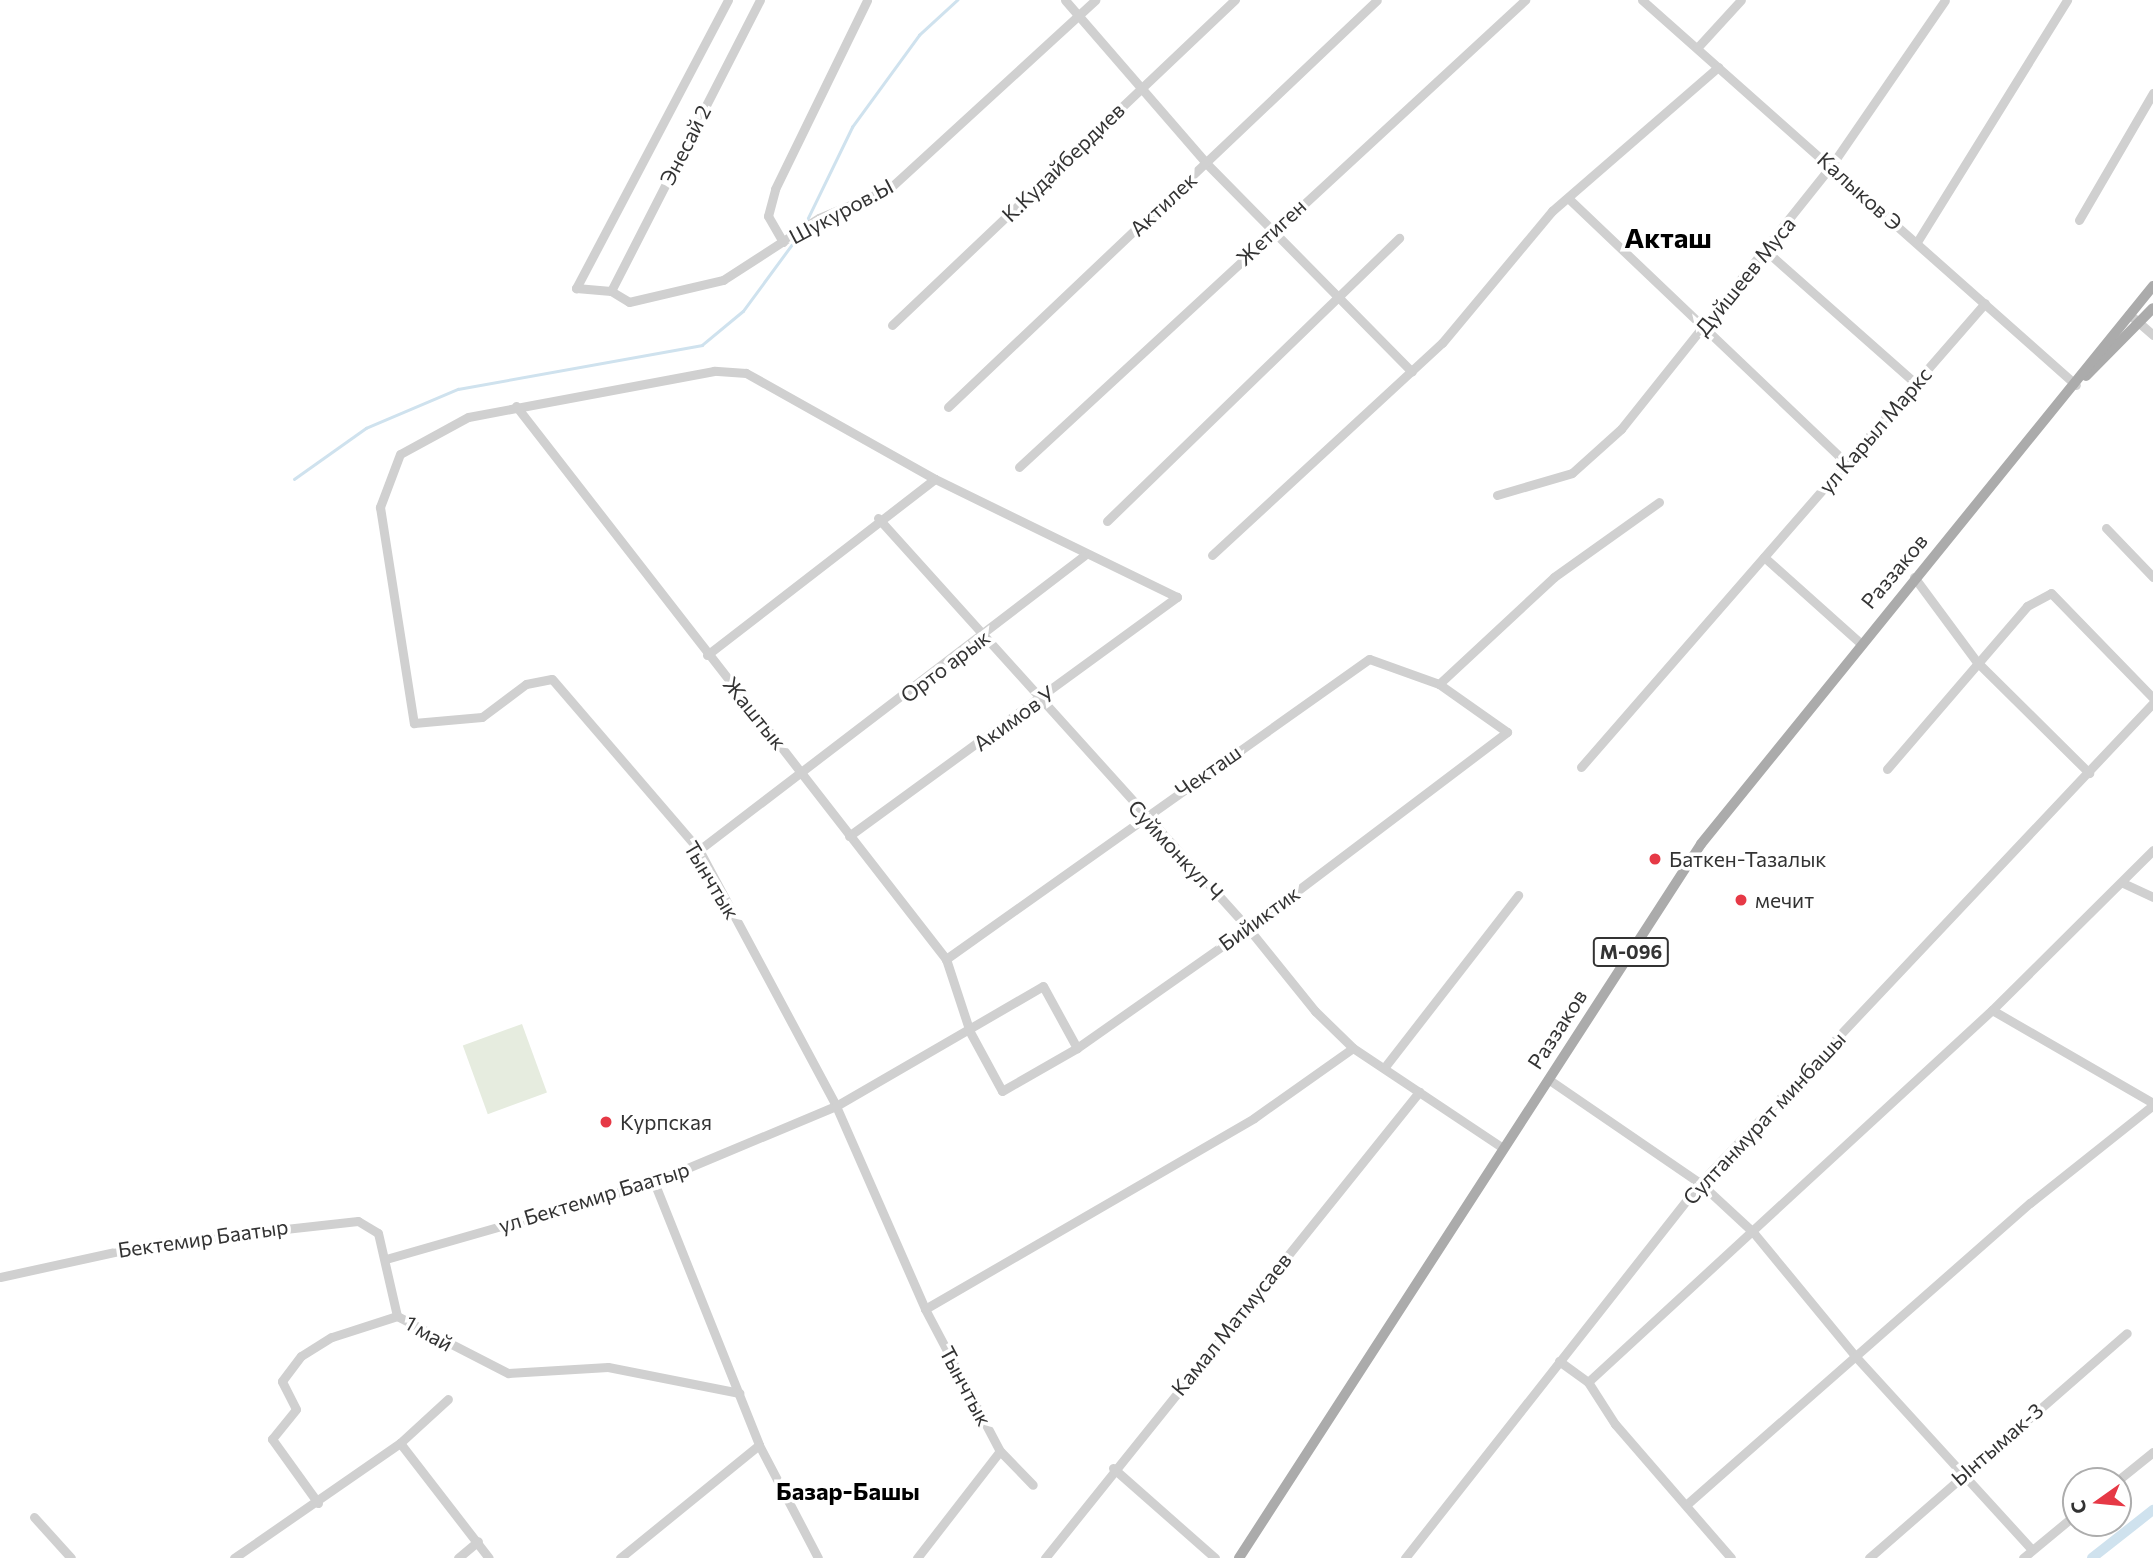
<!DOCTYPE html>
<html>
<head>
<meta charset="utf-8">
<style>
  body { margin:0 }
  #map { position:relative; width:2153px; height:1558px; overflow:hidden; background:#fff; font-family:Commissioner,sans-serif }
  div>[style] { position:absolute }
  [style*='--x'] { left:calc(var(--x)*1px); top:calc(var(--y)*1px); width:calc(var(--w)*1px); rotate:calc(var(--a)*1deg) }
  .green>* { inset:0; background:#e6ecdf; transform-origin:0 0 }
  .stream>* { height:2.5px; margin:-1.25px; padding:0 1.25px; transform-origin:1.25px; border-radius:1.25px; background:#cfe2ee }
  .canal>* { height:10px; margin:-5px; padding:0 5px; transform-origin:5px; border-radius:5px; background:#cfe2ee }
  .minor>* { height:9px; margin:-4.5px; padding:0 4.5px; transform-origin:4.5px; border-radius:4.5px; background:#d0d0d0 }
  .major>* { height:10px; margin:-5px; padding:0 5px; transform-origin:5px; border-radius:5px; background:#ababab }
  .dots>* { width:19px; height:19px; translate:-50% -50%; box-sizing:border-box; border:4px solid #fff; border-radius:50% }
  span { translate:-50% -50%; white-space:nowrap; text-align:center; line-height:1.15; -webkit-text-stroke:7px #fff; paint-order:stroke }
  .shield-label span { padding:2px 5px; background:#fff; border:2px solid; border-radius:5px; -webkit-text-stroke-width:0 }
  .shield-label { font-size:19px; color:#333; font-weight:700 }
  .street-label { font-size:21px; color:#333 }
  .poi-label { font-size:21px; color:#333 }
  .left { translate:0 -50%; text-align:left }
  .quarter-label { font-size:24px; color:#000; font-weight:700 }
  .district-label { font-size:28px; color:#000; font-weight:700 }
  .north { position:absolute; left:2062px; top:1467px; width:70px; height:70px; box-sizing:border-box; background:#fff; border:2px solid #adadad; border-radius:50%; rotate:255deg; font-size:19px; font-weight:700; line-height:28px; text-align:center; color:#333 }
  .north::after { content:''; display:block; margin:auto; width:24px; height:32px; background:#e63946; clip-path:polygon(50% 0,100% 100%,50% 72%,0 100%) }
</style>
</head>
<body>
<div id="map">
  <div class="green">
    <div style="left:522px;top:1024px;width:73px;height:63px;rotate:70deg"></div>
  </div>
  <div class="stream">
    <div style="--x:805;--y:224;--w:108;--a:-64.1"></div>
    <div style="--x:852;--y:127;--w:114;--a:-53.9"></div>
    <div style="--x:919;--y:35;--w:52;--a:-42.6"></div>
    <div style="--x:294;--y:479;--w:88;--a:-35.3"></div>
    <div style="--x:366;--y:428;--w:100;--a:-23"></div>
    <div style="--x:458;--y:389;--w:248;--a:-10.2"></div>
    <div style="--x:702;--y:345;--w:53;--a:-39.7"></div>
    <div style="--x:743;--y:311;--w:93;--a:-53.7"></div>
  </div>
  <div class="canal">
    <div style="--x:2092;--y:1558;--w:78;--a:-38.2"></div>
  </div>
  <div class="minor">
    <div style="--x:728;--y:0;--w:326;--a:117.8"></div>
    <div style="--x:576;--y:288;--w:35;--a:5"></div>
    <div style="--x:611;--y:291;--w:21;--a:31"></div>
    <div style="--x:629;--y:302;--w:97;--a:-13.2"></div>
    <div style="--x:723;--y:280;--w:114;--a:-32.9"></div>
    <div style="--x:819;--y:218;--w:76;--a:-22.5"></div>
    <div style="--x:889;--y:189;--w:280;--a:-42.5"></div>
    <div style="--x:1065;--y:0;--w:216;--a:49.1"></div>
    <div style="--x:1206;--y:163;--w:293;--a:45.4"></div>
    <div style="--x:1642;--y:0;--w:580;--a:41.58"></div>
    <div style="--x:1697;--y:48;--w:65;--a:-47.5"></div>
    <div style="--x:1568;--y:198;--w:384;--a:43.6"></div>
    <div style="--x:2079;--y:220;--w:147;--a:-59.8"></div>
    <div style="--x:783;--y:242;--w:30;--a:-120"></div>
    <div style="--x:768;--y:216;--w:28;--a:-75"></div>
    <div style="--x:775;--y:189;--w:210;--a:-64"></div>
    <div style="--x:1917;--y:242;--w:285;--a:-58.2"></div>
    <div style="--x:1766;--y:251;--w:199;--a:41.5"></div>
    <div style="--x:611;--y:291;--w:327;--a:-62.9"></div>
    <div style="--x:2129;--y:314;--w:32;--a:41"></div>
    <div style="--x:892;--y:325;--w:473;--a:-43.5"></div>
    <div style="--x:516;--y:406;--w:701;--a:52.13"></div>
    <div style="--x:946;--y:959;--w:77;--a:71.8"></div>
    <div style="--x:970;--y:1032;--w:67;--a:61.5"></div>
    <div style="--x:1002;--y:1091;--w:86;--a:-29.8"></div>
    <div style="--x:1077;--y:1048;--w:209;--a:-35.1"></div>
    <div style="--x:1248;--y:928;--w:325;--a:-37.1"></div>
    <div style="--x:1507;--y:732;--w:83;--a:-144.8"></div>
    <div style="--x:1439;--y:684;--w:74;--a:-160.3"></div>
    <div style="--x:1369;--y:659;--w:519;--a:144.65"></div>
    <div style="--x:948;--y:407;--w:591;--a:-43.49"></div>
    <div style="--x:1019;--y:467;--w:689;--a:-42.7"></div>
    <div style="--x:1497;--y:495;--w:78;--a:-16.3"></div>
    <div style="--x:1572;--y:473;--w:66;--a:-41.9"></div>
    <div style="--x:1621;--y:429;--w:337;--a:-51.4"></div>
    <div style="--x:1831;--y:166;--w:201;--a:-55.5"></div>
    <div style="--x:878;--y:518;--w:552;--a:47.94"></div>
    <div style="--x:1248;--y:928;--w:107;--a:51.1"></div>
    <div style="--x:1315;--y:1011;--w:53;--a:44.2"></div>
    <div style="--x:1353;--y:1048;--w:180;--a:33.7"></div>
    <div style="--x:1107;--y:521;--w:407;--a:-44.1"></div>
    <div style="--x:2106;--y:528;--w:68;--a:46.2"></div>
    <div style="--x:1212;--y:555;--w:313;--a:-42.7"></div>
    <div style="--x:1442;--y:343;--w:172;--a:-50.2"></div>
    <div style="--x:1552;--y:211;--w:220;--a:-40.9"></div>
    <div style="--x:1764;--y:557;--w:127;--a:41.8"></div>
    <div style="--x:1914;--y:577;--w:106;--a:53.5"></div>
    <div style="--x:1977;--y:662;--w:158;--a:44.7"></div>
    <div style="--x:707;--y:655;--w:288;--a:-37.7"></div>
    <div style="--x:1439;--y:684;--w:157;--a:-42.9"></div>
    <div style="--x:1554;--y:577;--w:129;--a:-35.5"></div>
    <div style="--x:1581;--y:767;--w:615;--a:-48.95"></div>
    <div style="--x:1887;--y:769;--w:215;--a:-49.3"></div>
    <div style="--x:2027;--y:606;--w:27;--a:-28"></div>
    <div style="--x:2051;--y:593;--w:146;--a:45.8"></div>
    <div style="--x:849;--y:836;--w:406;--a:-36.1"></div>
    <div style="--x:1177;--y:597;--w:269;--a:-154"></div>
    <div style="--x:935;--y:479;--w:217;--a:-150.7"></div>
    <div style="--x:746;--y:373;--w:32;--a:-176"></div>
    <div style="--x:714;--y:371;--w:250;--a:169.4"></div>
    <div style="--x:468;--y:417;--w:77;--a:151.4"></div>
    <div style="--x:400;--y:454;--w:57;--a:110.7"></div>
    <div style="--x:380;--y:507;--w:219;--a:81.1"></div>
    <div style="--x:414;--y:723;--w:68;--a:-5"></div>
    <div style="--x:482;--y:717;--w:55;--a:-36.9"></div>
    <div style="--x:526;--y:684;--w:26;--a:-11"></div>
    <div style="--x:552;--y:679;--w:225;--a:49.3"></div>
    <div style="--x:699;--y:850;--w:290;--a:61.8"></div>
    <div style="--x:836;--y:1106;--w:222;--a:66.3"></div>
    <div style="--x:925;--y:1309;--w:161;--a:62.2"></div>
    <div style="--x:1000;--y:1451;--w:47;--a:45.9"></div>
    <div style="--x:699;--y:850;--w:484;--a:-37.4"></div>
    <div style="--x:2123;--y:883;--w:33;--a:25"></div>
    <div style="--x:1992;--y:1010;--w:186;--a:30"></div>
    <div style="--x:1384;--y:1068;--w:219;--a:-52.2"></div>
    <div style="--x:1548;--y:1079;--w:184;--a:34.4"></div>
    <div style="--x:1700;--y:1183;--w:72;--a:42.8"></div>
    <div style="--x:1753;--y:1232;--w:162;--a:50.5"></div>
    <div style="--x:1856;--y:1357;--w:261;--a:47.6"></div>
    <div style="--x:654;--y:1182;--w:283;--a:68.2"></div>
    <div style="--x:759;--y:1445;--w:127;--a:62.4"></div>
    <div style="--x:386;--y:1259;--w:279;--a:-16"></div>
    <div style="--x:654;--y:1182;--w:197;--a:-22.7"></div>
    <div style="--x:836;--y:1106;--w:239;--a:-30.1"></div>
    <div style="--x:1043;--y:986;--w:71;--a:61.3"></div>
    <div style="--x:0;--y:1277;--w:160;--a:-12.3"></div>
    <div style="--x:156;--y:1243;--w:203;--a:-6.2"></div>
    <div style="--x:358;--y:1221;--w:23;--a:31"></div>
    <div style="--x:378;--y:1233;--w:85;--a:77.1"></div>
    <div style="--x:925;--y:1309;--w:380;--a:-30.1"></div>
    <div style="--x:1254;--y:1118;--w:121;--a:-35.3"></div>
    <div style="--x:1559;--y:1361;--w:36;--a:36"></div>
    <div style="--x:1588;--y:1382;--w:50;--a:57.3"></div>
    <div style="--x:1615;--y:1424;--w:177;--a:49.1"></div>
    <div style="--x:1588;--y:1382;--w:549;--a:-42.64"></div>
    <div style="--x:1992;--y:1010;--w:227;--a:-44.8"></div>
    <div style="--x:400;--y:1443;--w:145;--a:52.3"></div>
    <div style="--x:1113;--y:1468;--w:136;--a:41.4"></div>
    <div style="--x:2117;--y:1481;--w:46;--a:-38.9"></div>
    <div style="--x:318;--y:1503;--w:79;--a:-125.7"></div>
    <div style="--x:272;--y:1439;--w:38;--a:-51"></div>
    <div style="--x:296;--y:1409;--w:31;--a:-117"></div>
    <div style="--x:282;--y:1381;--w:31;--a:-53"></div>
    <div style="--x:301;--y:1356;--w:36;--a:-32"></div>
    <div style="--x:332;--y:1337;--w:68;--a:-17.9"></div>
    <div style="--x:397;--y:1316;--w:125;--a:27.2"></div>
    <div style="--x:508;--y:1373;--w:100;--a:-3.4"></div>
    <div style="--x:608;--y:1367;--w:134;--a:11.2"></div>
    <div style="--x:1686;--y:1505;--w:458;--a:-41.3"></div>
    <div style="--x:2030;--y:1203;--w:157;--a:-38.5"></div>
    <div style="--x:34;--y:1517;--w:55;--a:47.9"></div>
    <div style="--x:234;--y:1558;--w:202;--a:-34.7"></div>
    <div style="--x:400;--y:1443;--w:65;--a:-42.5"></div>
    <div style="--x:458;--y:1558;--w:26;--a:-40"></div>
    <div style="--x:620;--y:1558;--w:179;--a:-39.1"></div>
    <div style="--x:917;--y:1558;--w:135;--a:-52.2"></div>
    <div style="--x:1045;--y:1558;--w:598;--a:-51.25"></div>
    <div style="--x:1405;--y:1558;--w:477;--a:-51.8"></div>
    <div style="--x:1700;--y:1183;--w:660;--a:-46.66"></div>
    <div style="--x:1869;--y:1558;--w:342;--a:-41.1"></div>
    <div style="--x:2023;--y:1558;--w:69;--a:-39.7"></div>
  </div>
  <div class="major">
    <div style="--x:2086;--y:376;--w:95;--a:-45.4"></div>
    <div style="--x:1239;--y:1558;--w:850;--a:-57.09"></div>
    <div style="--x:1701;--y:844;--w:718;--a:-50.99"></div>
  </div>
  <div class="dots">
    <div style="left:1655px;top:859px;background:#e63946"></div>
    <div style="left:1741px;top:900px;background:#e63946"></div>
    <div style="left:606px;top:1122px;background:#e63946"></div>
  </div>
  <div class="shield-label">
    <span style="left:1631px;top:952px">М-096</span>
  </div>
  <div class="street-label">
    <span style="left:685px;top:145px;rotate:-63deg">Энесай 2</span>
    <span style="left:1063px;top:162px;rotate:-44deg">К.Кудайбердиев</span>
    <span style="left:1860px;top:191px;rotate:42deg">Калыков Э</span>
    <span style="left:1163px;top:204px;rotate:-43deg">Актилек</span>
    <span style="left:841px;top:211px;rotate:-28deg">Шукуров.Ы</span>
    <span style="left:1271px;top:232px;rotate:-43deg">Жетиген</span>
    <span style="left:1745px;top:276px;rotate:-51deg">Дуйшеев Муса</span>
    <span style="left:1875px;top:430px;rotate:-49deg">ул Карыл Маркс</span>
    <span style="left:1894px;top:571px;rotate:-50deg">Раззаков</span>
    <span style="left:945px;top:666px;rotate:-37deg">Орто арык</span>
    <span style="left:755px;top:713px;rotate:51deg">Жаштык</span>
    <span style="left:1014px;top:718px;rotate:-36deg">Акимов У</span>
    <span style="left:1208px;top:771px;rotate:-35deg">Чекташ</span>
    <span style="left:1176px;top:850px;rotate:47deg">Суймонкул Ч</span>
    <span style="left:712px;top:880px;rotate:59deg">Тынчтык</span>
    <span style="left:1259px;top:918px;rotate:-36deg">Бийиктик</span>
    <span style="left:1557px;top:1029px;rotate:-57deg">Раззаков</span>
    <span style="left:1764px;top:1118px;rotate:-47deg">Султанмурат минбашы</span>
    <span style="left:594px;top:1197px;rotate:-17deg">ул Бектемир Баатыр</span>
    <span style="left:203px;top:1238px;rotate:-8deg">Бектемир Баатыр</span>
    <span style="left:1231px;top:1324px;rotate:-51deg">Камал Матмусаев</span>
    <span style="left:429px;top:1333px;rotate:29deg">1 май</span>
    <span style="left:966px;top:1386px;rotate:62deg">Тынчтык</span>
    <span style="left:1997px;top:1444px;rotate:-41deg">Ынтымак-3</span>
  </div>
  <div class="poi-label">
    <span class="left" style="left:1669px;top:859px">Баткен-Тазалык</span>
    <span class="left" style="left:1755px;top:900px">мечит</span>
    <span class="left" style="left:620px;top:1122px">Курпская</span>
  </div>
  <div class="quarter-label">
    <span style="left:848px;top:1491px">Базар-Башы</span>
  </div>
  <div class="district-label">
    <span style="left:1668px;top:237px">Акташ</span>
  </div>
  <div class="north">С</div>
</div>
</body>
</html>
